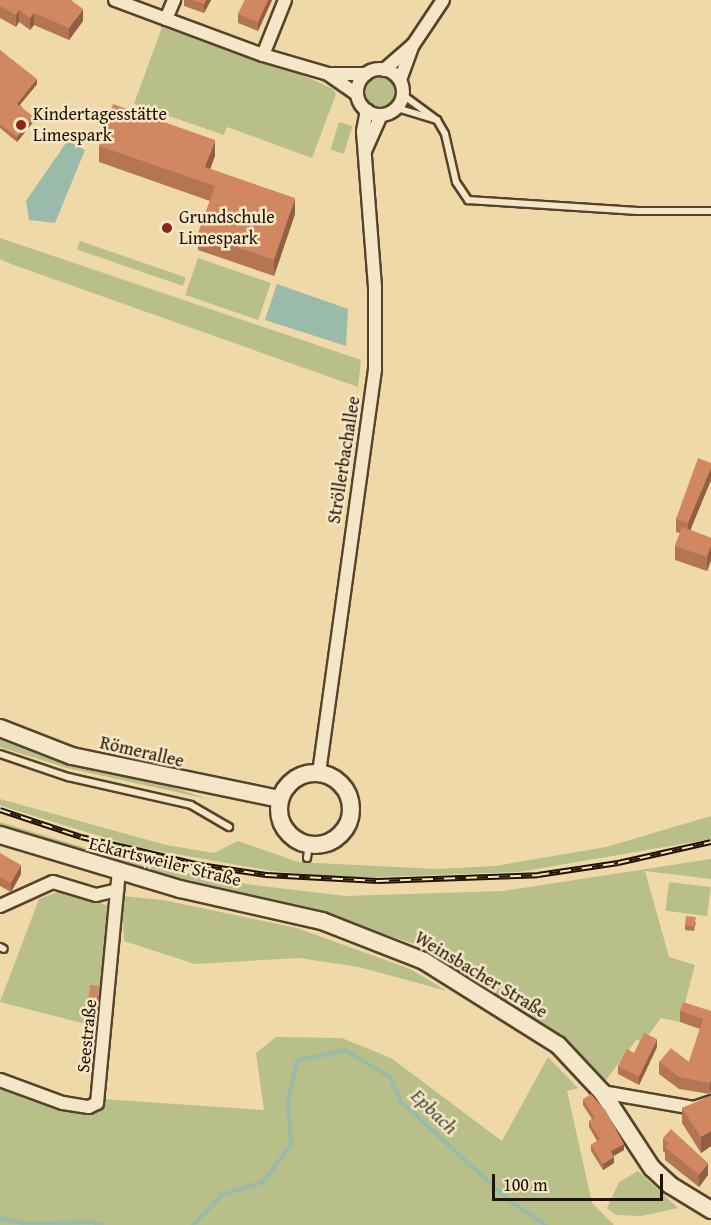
<!DOCTYPE html>
<html>
<head>
<meta charset="utf-8">
<style>
  body { margin:0 }
  #map { position:relative; width:711px; height:1225px; overflow:hidden; background:#efd9a9; font-family:"Gentium Book Plus",serif }
  div>[style] { position:absolute }
  [style*='--x'] { left:calc(var(--x)*1px); top:calc(var(--y)*1px); width:calc(var(--w)*1px); rotate:calc(var(--a)*1deg) }
  .green>* { inset:0; background:#b8bf89; transform-origin:0 0 }
  .round { border-radius:50% }
  .water>* { inset:0; background:#9abaaa }
  .stream>* { height:4px; margin:-2px; padding:0 2px; transform-origin:2px; border-radius:2px; background:#9abaaa }
  .roads { filter:drop-shadow(2px 0 #55442b) drop-shadow(-2px 0 #55442b) drop-shadow(0 2px #55442b) drop-shadow(0 -2px #55442b) }
  .lane>* { height:6px; margin:-3px; padding:0 3px; transform-origin:3px; border-radius:3px; background:#f5e6c7 }
  .street>* { height:12px; margin:-6px; padding:0 6px; transform-origin:6px; border-radius:6px; background:#f5e6c7 }
  .street>.ring { margin:-6px; padding:0; box-sizing:content-box; background:none; border:12px solid #f5e6c7; border-radius:50% }
  .secondary>* { height:16px; margin:-8px; padding:0 8px; transform-origin:8px; border-radius:8px; background:#f5e6c7 }
  .secondary>.ring { margin:-8px; padding:0; box-sizing:content-box; background:none; border:16px solid #f5e6c7; border-radius:50% }
  .rail>* { height:6px; margin-top:-3px; transform-origin:0; background:repeating-linear-gradient(90deg,#f5e6c7 0 11px,#221301 0 22px); box-sizing:border-box; border-block:2px solid #221301 }
  .wall>* { inset:0; background:#b47553 }
  .shaded-wall>* { inset:0; background:#925f44 }
  .building>* { inset:0; background:#d18861; transform-origin:0 0 }
  .dots>* { width:16px; height:16px; translate:-50% -50%; box-sizing:border-box; border:3px solid #f5e6c7; border-radius:50% }
  span { translate:-50% -50%; white-space:nowrap; text-align:center; line-height:1.15; -webkit-text-stroke:5px #f5e6c7; paint-order:stroke }
  .poi-label { font-size:18px; color:#221301 }
  .left { translate:0 -50%; text-align:left }
  .street-label { font-size:18px; color:#221301 }
  .water-label { font-size:20px; color:#4c4d3c; font-style:italic }
  .scale { position:absolute; left:492px; top:1174px; width:171px; height:27px; box-sizing:border-box; border:3px solid #221301; border-top:0; padding-left:8px; font-size:18px; line-height:21px; white-space:nowrap; color:#221301; -webkit-text-stroke:4px #f5e6c7; paint-order:stroke }
</style>
</head>
<body>
<div id="map">
  <div class="green">
    <div style="clip-path:polygon(162px 27px,298px 73px,333px 89px,336px 94px,312px 158px,227px 127px,224px 135px,134px 104px)"></div>
    <div class="round" style="left:366px;top:77px;width:30px;height:30px"></div>
    <div style="left:339px;top:122px;width:14px;height:29px;rotate:17deg"></div>
    <div style="clip-path:polygon(0 238px,361px 360px,358px 387px,11px 264px,0 259px)"></div>
    <div style="left:80px;top:241px;width:112px;height:9px;rotate:19deg"></div>
    <div style="left:198px;top:258px;width:77px;height:39px;rotate:19deg"></div>
    <div style="clip-path:polygon(0 729px,148px 779px,208px 799px,67px 768px,0 747px)"></div>
    <div style="clip-path:polygon(0 799px,166px 845px,214px 853px,238px 841px,298px 862px,336px 864px,437px 869px,495px 866px,606px 847px,711px 816px,711px 839px,519px 872px,350px 878px,272px 871px,136px 847px,11px 809px,0 805px)"></div>
    <div style="clip-path:polygon(0 822px,142px 865px,246px 884px,345px 896px,503px 891px,711px 859px,711px 879px,645px 871px,669px 957px,695px 965px,680px 1022px,661px 1018px,644px 1041px,636px 1040px,603px 1084px,559px 1037px,426px 948px,348px 922px,146px 875px,0 828px)"></div>
    <div style="left:669px;top:882px;width:42px;height:29px;rotate:7deg"></div>
    <div style="clip-path:polygon(63px 890px,117px 909px,105px 1029px,0 1002px,39px 899px)"></div>
    <div style="clip-path:polygon(122px 896px,163px 900px,297px 928px,410px 969px,447px 991px,359px 967px,299px 958px,195px 964px,124px 941px)"></div>
    <div style="clip-path:polygon(276px 1037px,342px 1038px,391px 1058px,502px 1141px,548px 1057px,578px 1088px,567px 1091px,592px 1203px,614px 1225px,0 1225px,0 1084px,47px 1103px,92px 1113px,102px 1099px,264px 1110px,256px 1053px)"></div>
    <div style="clip-path:polygon(638px 1171px,678px 1208px,641px 1216px,616px 1215px,607px 1208px,619px 1182px)"></div>
  </div>
  <div class="water">
    <div style="clip-path:polygon(68px 140px,85px 150px,55px 223px,29px 220px,26px 201px)"></div>
    <div style="clip-path:polygon(277px 284px,348px 309px,346px 346px,265px 320px)"></div>
  </div>
  <div class="stream">
    <div style="--x:0;--y:1218;--w:27;--a:13"></div>
    <div style="--x:26;--y:1224;--w:66;--a:-1.7"></div>
    <div style="--x:92;--y:1222;--w:11;--a:15"></div>
    <div style="--x:193;--y:1225;--w:42;--a:-46"></div>
    <div style="--x:222;--y:1195;--w:43;--a:-17.6"></div>
    <div style="--x:263;--y:1182;--w:46;--a:-52.9"></div>
    <div style="--x:291;--y:1145;--w:45;--a:-93.8"></div>
    <div style="--x:288;--y:1100;--w:40;--a:-77"></div>
    <div style="--x:297;--y:1061;--w:49;--a:-12.9"></div>
    <div style="--x:345;--y:1050;--w:52;--a:31"></div>
    <div style="--x:390;--y:1077;--w:27;--a:66"></div>
    <div style="--x:401;--y:1102;--w:150;--a:42.3"></div>
    <div style="--x:512;--y:1203;--w:40;--a:32.9"></div>
  </div>
  <div class="roads">
    <div class="lane">
      <div style="--x:403;--y:95;--w:42;--a:36.3"></div>
      <div style="--x:437;--y:120;--w:16;--a:60"></div>
      <div style="--x:445;--y:134;--w:49;--a:77.1"></div>
      <div style="--x:456;--y:182;--w:22;--a:56"></div>
      <div style="--x:468;--y:200;--w:170;--a:3.7"></div>
      <div style="--x:638;--y:211;--w:73;--a:0"></div>
      <div style="--x:397;--y:108;--w:42;--a:16.7"></div>
      <div style="--x:0;--y:754;--w:72;--a:18.7"></div>
      <div style="--x:68;--y:777;--w:126;--a:12.8"></div>
      <div style="--x:191;--y:805;--w:44;--a:30.1"></div>
      <div style="--x:307;--y:858;--w:14;--a:-82"></div>
      <div style="--x:0;--y:947;--w:4;--a:27"></div>
    </div>
    <div class="street">
      <div style="--x:115;--y:0;--w:158;--a:20.4"></div>
      <div style="--x:263;--y:55;--w:68;--a:16.3"></div>
      <div style="--x:328;--y:74;--w:38;--a:0"></div>
      <div style="--x:166;--y:19;--w:21;--a:-67"></div>
      <div style="--x:263;--y:55;--w:59;--a:-68.2"></div>
      <div class="ring" style="left:357px;top:69px;width:34px;height:34px"></div>
      <div style="--x:384;--y:70;--w:38;--a:-41"></div>
      <div style="--x:328;--y:74;--w:35;--a:35"></div>
      <div style="--x:400;--y:80;--w:37;--a:-70"></div>
      <div style="--x:413;--y:45;--w:54;--a:-56.3"></div>
      <div style="--x:365;--y:151;--w:39;--a:-66"></div>
      <div style="--x:319;--y:773;--w:407;--a:-82.1"></div>
      <div style="--x:375;--y:370;--w:83;--a:-90"></div>
      <div style="--x:375;--y:287;--w:156;--a:-94.4"></div>
      <div style="--x:363;--y:131;--w:21;--a:-79"></div>
      <div style="--x:0;--y:906;--w:58;--a:-24.4"></div>
      <div style="--x:53;--y:882;--w:45;--a:16.8"></div>
      <div style="--x:96;--y:895;--w:22;--a:-13"></div>
      <div style="--x:0;--y:1080;--w:67;--a:20.1"></div>
      <div style="--x:63;--y:1103;--w:26;--a:9"></div>
      <div style="--x:89;--y:1107;--w:9;--a:-27"></div>
      <div style="--x:97;--y:1103;--w:233;--a:-84.6"></div>
      <div style="--x:602;--y:1092;--w:93;--a:9.9"></div>
      <div style="--x:694;--y:1108;--w:18;--a:-19"></div>
    </div>
    <div class="secondary">
      <div style="--x:0;--y:728;--w:77;--a:21.3"></div>
      <div style="--x:72;--y:756;--w:212;--a:11.7"></div>
      <div class="ring" style="left:279px;top:773px;width:56px;height:56px"></div>
      <div style="--x:0;--y:835;--w:188;--a:16.7"></div>
      <div style="--x:180;--y:889;--w:146;--a:12.7"></div>
      <div style="--x:322;--y:921;--w:110;--a:21.4"></div>
      <div style="--x:424;--y:961;--w:158;--a:32.1"></div>
      <div style="--x:558;--y:1045;--w:64;--a:46.9"></div>
      <div style="--x:602;--y:1092;--w:91;--a:56.7"></div>
      <div style="--x:652;--y:1168;--w:25;--a:43"></div>
      <div style="--x:670;--y:1185;--w:48;--a:31.4"></div>
    </div>
  </div>
  <div class="rail">
    <div style="--x:0;--y:810;--w:85;--a:18.4"></div>
    <div style="--x:81;--y:837;--w:122;--a:13.2"></div>
    <div style="--x:200;--y:865;--w:67;--a:8.6"></div>
    <div style="--x:266;--y:875;--w:112;--a:3.1"></div>
    <div style="--x:378;--y:881;--w:160;--a:-2.1"></div>
    <div style="--x:538;--y:875;--w:81;--a:-8.5"></div>
    <div style="--x:618;--y:863;--w:95;--a:-12.7"></div>
  </div>
  <div class="wall">
    <div style="clip-path:polygon(0 0,83px 21px,69px 40px,34px 25px,30px 30px,19px 22px,16px 27px,0 18px)"></div>
    <div style="clip-path:polygon(184px 0,211px 0,204px 13px,184px 6px)"></div>
    <div style="clip-path:polygon(245px 0,272px 0,258px 31px,238px 23px,238px 14px)"></div>
    <div style="clip-path:polygon(0 50px,37px 84px,20px 105px,34px 121px,17px 142px,0 128px)"></div>
    <div style="clip-path:polygon(99px 146px,215px 156px,210px 169px,295px 214px,274px 276px,198px 250px,198px 234px,210px 201px,99px 162px)"></div>
    <div style="clip-path:polygon(711px 480px,690px 530px,711px 538px,711px 560px,707px 571px,675px 560px,675px 546px,680px 533px,676px 532px,676px 519px)"></div>
    <div style="clip-path:polygon(0 853px,21px 874px,11px 892px,0 886px)"></div>
    <div style="clip-path:polygon(696px 922px,694px 931px,685px 930px,685px 925px)"></div>
    <div style="clip-path:polygon(99px 995px,98px 1009px,88px 1007px,88px 998px)"></div>
    <div style="clip-path:polygon(680px 1011px,711px 1011px,711px 1091px,710px 1094px,679px 1089px,659px 1074px,659px 1062px,689px 1062px,700px 1029px,680px 1022px)"></div>
    <div style="clip-path:polygon(657px 1047px,639px 1085px,618px 1074px,618px 1066px,634px 1053px)"></div>
    <div style="clip-path:polygon(711px 1096px,711px 1146px,701px 1153px,682px 1123px,682px 1108px)"></div>
    <div style="clip-path:polygon(583px 1099px,624px 1150px,614px 1156px,614px 1163px,603px 1170px,591px 1151px,591px 1145px,597px 1141px,589px 1127px,589px 1121px,592px 1119px,583px 1105px)"></div>
    <div style="clip-path:polygon(663px 1138px,708px 1175px,699px 1187px,665px 1160px,665px 1153px,663px 1151px)"></div>
  </div>
  <div class="shaded-wall">
    <div style="clip-path:polygon(206px 0,211px 0,204px 13px,204px 4px)"></div>
    <div style="clip-path:polygon(268px 0,272px 0,258px 31px,258px 22px)"></div>
    <div style="clip-path:polygon(83px 9px,83px 21px,69px 40px,69px 28px)"></div>
    <div style="clip-path:polygon(19px 10px,19px 22px,16px 27px,16px 15px)"></div>
    <div style="clip-path:polygon(34px 13px,34px 25px,30px 30px,30px 18px)"></div>
    <div style="clip-path:polygon(37px 79px,37px 84px,17px 108px,17px 104px)"></div>
    <div style="clip-path:polygon(34px 117px,34px 121px,17px 142px,17px 137px)"></div>
    <div style="clip-path:polygon(215px 140px,215px 156px,205px 183px,205px 167px)"></div>
    <div style="clip-path:polygon(295px 198px,295px 214px,274px 276px,274px 260px)"></div>
    <div style="clip-path:polygon(711px 467px,711px 480px,688px 536px,688px 523px)"></div>
    <div style="clip-path:polygon(711px 546px,711px 560px,707px 571px,707px 557px)"></div>
    <div style="clip-path:polygon(21px 865px,21px 874px,11px 892px,11px 883px)"></div>
    <div style="clip-path:polygon(657px 1039px,657px 1047px,639px 1085px,639px 1077px)"></div>
    <div style="clip-path:polygon(711px 1080px,711px 1091px,710px 1094px,710px 1083px)"></div>
    <div style="clip-path:polygon(711px 1131px,711px 1146px,701px 1153px,701px 1137px)"></div>
    <div style="clip-path:polygon(624px 1144px,624px 1150px,611px 1157px,611px 1151px)"></div>
    <div style="clip-path:polygon(614px 1157px,614px 1163px,603px 1170px,603px 1164px)"></div>
    <div style="clip-path:polygon(708px 1163px,708px 1175px,699px 1187px,699px 1175px)"></div>
  </div>
  <div class="building">
    <div style="clip-path:polygon(0 0,71px 0,83px 9px,69px 28px,34px 13px,30px 18px,19px 10px,16px 15px,0 6px)"></div>
    <div style="clip-path:polygon(192px 0,206px 0,204px 4px)"></div>
    <div style="clip-path:polygon(245px 0,268px 0,258px 22px,238px 14px)"></div>
    <div style="clip-path:polygon(0 50px,37px 79px,17px 104px,34px 117px,17px 137px,0 124px)"></div>
    <div style="clip-path:polygon(113px 104px,215px 140px,205px 167px,295px 198px,274px 260px,198px 234px,215px 186px,99px 146px)"></div>
    <div style="clip-path:polygon(698px 458px,711px 463px,711px 467px,688px 523px,676px 519px)"></div>
    <div style="clip-path:polygon(682px 527px,711px 538px,711px 546px,707px 557px,675px 546px)"></div>
    <div style="clip-path:polygon(0 853px,21px 865px,11px 883px,0 877px)"></div>
    <div style="clip-path:polygon(686px 916px,696px 917px,694px 927px,685px 925px)"></div>
    <div style="left:90px;top:985px;width:9px;height:13px;rotate:6deg"></div>
    <div style="clip-path:polygon(683px 1002px,711px 1011px,711px 1080px,710px 1083px,679px 1077px,659px 1062px,671px 1048px,689px 1062px,703px 1019px,680px 1011px)"></div>
    <div style="clip-path:polygon(644px 1033px,657px 1039px,639px 1077px,618px 1066px,627px 1049px,634px 1053px)"></div>
    <div style="clip-path:polygon(591px 1094px,606px 1111px,624px 1144px,611px 1151px,614px 1157px,603px 1164px,591px 1145px,600px 1139px,589px 1121px,595px 1118px,583px 1099px)"></div>
    <div style="clip-path:polygon(711px 1096px,711px 1131px,701px 1137px,682px 1108px)"></div>
    <div style="clip-path:polygon(671px 1129px,708px 1163px,699px 1175px,665px 1147px,669px 1143px,663px 1138px)"></div>
  </div>
  <div class="dots">
    <div style="left:21px;top:125px;background:#8f2418"></div>
    <div style="left:167px;top:228px;background:#8f2418"></div>
  </div>
  <div class="poi-label">
    <span class="left" style="left:33px;top:125px">Kindertagesstätte<br>Limespark</span>
    <span class="left" style="left:179px;top:228px">Grundschule<br>Limespark</span>
  </div>
  <div class="street-label">
    <span style="left:344px;top:460px;rotate:-81deg">Ströllerbachallee</span>
    <span style="left:142px;top:752px;rotate:13deg">Römerallee</span>
    <span style="left:165px;top:862px;rotate:14deg">Eckartsweiler Straße</span>
    <span style="left:481px;top:975px;rotate:31deg">Weinsbacher Straße</span>
    <span style="left:87px;top:1036px;rotate:-84deg">Seestraße</span>
  </div>
  <div class="water-label">
    <span style="left:435px;top:1111px;rotate:44deg">Epbach</span>
  </div>
  <div class="scale">100 m</div>
</div>
</body>
</html>
